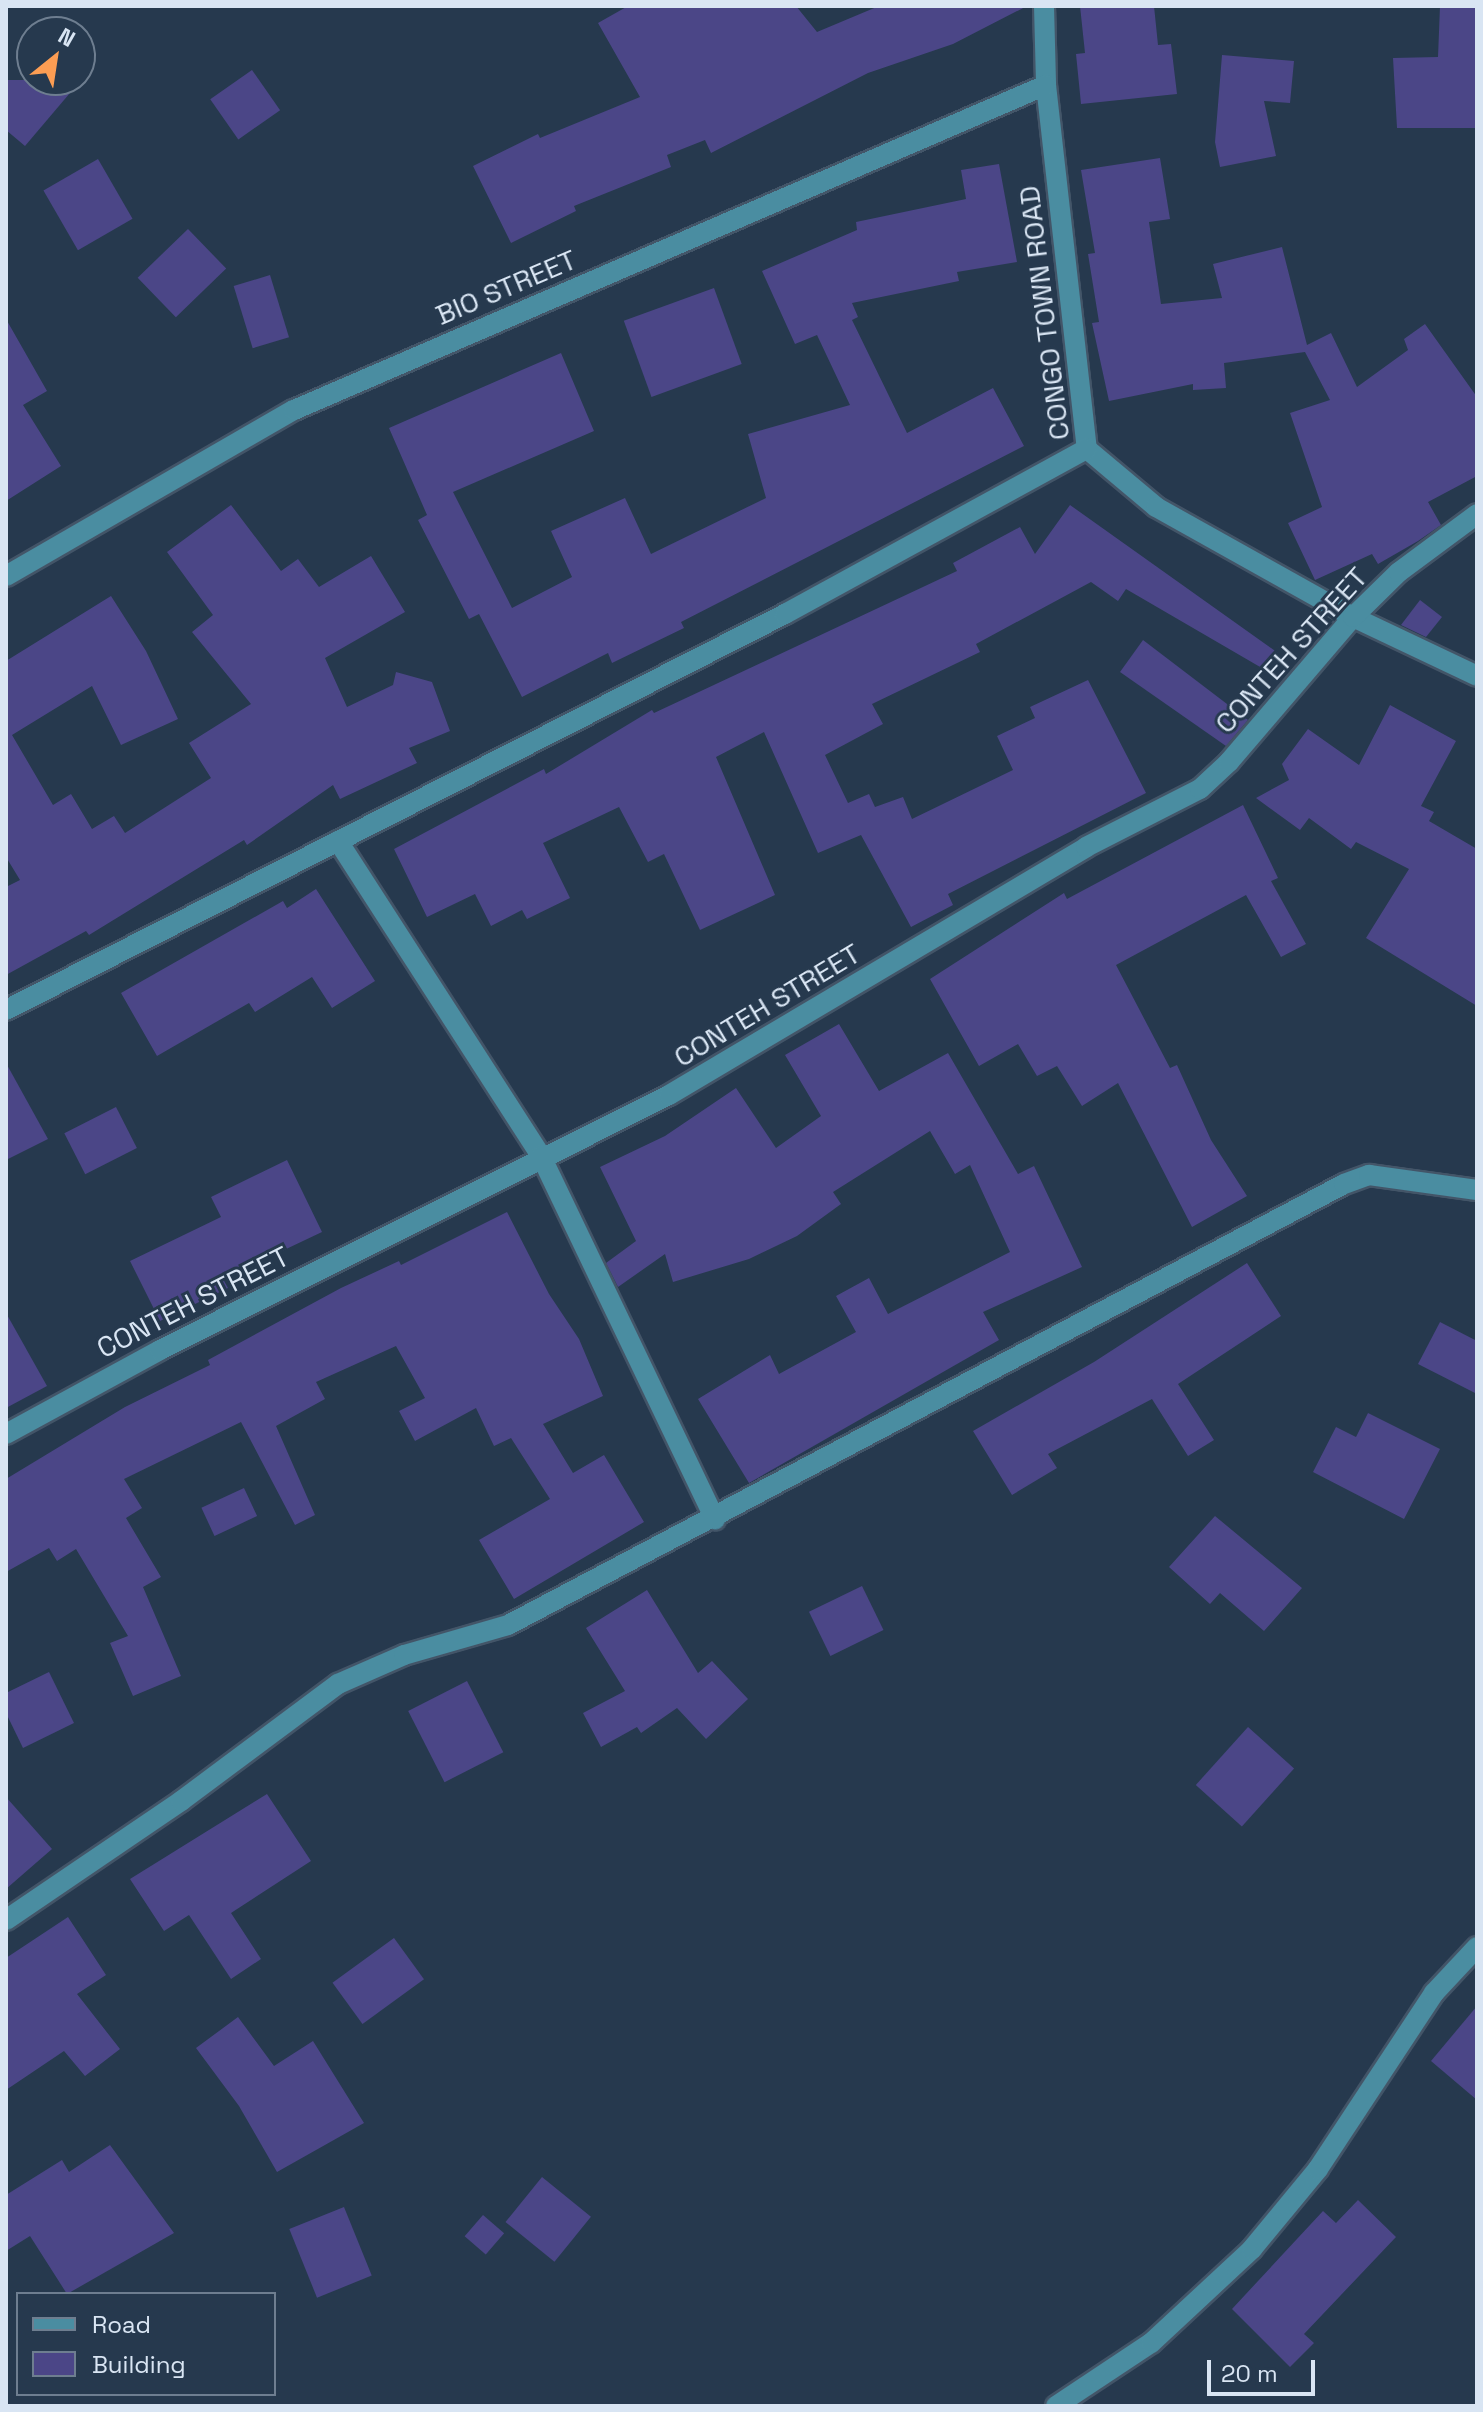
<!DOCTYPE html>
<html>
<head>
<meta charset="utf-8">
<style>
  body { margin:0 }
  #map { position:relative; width:1483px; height:2412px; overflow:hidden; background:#26394e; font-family:"Space Grotesk",sans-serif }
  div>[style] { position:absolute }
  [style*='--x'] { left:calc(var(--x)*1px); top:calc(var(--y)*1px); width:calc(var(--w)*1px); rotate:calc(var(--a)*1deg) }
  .building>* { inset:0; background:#4b4687; transform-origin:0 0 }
  .roads { filter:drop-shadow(2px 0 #435568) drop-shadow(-2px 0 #435568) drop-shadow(0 2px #435568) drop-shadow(0 -2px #435568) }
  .minor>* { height:20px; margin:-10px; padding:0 10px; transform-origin:10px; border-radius:10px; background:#4a8da1 }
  span { translate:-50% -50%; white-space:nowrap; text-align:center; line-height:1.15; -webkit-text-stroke:6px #26394e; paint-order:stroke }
  .street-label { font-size:28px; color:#d9e5f3 }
  .frame { position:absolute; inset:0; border:8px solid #d9e5f3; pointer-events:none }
  .legend { position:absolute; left:16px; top:2292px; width:260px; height:104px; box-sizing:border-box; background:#26394e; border:2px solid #6e7e90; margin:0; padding:10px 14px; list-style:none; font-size:24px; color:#d9e5f3 }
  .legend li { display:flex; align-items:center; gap:16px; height:40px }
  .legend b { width:40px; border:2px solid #6e7e90 }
  .north { position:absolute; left:16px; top:16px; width:80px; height:80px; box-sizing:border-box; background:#26394e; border:2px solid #6e7e90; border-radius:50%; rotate:30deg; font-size:22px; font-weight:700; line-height:32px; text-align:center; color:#d9e5f3 }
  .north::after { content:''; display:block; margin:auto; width:28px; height:36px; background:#fc9d53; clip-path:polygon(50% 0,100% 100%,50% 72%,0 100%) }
  .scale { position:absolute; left:1207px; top:2360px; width:108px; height:36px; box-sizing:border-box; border:4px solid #d9e5f3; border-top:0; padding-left:10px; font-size:24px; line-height:28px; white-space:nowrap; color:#d9e5f3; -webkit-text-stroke:6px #26394e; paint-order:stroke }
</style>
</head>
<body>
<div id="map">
  <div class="building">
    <div style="clip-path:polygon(628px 6px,796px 6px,817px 32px,879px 6px,1027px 6px,953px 44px,868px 73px,711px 153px,705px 140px,667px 155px,671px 167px,574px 206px,576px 211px,511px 243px,473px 166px,538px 134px,540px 138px,640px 97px,598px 23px)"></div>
    <div style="clip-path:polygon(1080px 6px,1154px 6px,1158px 45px,1171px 44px,1177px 94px,1081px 104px,1076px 54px,1085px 53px)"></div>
    <div style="clip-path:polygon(1440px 6px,1477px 6px,1477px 128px,1397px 128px,1393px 58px,1438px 57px)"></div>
    <div style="clip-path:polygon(1222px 55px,1294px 61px,1290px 103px,1264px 101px,1276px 156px,1220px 167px,1215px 142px)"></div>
    <div style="left:252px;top:70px;width:49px;height:51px;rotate:55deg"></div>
    <div style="clip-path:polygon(6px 80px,81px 80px,25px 146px,6px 130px)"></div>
    <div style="clip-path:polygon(1160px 158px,1170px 219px,1149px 222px,1161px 304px,1222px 298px,1213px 264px,1282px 247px,1307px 345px,1331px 333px,1357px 387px,1408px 350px,1404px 339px,1425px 324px,1477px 397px,1477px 476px,1428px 502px,1441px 525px,1418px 541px,1378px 564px,1372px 554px,1315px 580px,1288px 523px,1322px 507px,1290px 413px,1330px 400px,1305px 352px,1224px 363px,1226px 388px,1193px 390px,1193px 384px,1109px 401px,1092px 323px,1099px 322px,1088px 254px,1095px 253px,1081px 170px)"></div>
    <div style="left:98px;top:159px;width:69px;height:63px;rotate:60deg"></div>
    <div style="clip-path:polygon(999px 164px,1017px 262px,957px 272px,959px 281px,852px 303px,858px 317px,852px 320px,907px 433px,993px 388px,1024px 446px,681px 622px,684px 628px,612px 663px,608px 653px,522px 697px,479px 614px,469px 619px,418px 520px,427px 515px,389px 428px,561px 353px,594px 431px,453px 492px,512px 608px,572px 577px,551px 531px,625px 498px,651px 554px,766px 498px,748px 434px,850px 405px,817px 335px,795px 344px,762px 271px,857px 230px,856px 222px,966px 199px,961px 170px)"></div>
    <div style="left:188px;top:229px;width:55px;height:70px;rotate:46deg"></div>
    <div style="left:270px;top:275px;width:65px;height:38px;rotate:73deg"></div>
    <div style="left:714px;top:288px;width:81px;height:96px;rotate:70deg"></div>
    <div style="clip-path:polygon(6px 319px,47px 391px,23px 405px,61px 466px,6px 501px)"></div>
    <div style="clip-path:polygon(231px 505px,281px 571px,298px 559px,319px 587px,371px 556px,405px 612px,325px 658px,347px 707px,393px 685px,396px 672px,432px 682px,450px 731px,409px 748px,417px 763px,340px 799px,333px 785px,247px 845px,244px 840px,89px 935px,86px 931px,6px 975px,6px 887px,20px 880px,6px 857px,6px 661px,111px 596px,146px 651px,178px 719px,121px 745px,92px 686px,12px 735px,53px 805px,71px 794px,92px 829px,114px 816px,125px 833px,211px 778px,189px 743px,251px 704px,192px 632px,213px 615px,167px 552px)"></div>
    <div style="clip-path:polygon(1070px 505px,1278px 653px,1267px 671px,1126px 589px,1118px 601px,1091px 582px,976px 644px,980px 652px,872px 704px,883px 724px,825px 755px,848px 803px,869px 794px,875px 807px,903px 797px,912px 819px,1013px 770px,997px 736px,1035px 718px,1030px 707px,1088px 680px,1146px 793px,948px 894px,953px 905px,911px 927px,861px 835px,818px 853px,764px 732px,716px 757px,775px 895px,700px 930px,664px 854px,648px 862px,619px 807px,543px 843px,570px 898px,527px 919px,522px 910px,491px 926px,475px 894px,427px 917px,394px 849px,544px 769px,546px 774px,652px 710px,654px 713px,957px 571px,953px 563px,1020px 527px,1035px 554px)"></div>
    <div style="clip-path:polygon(1420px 600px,1442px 617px,1426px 637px,1401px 625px)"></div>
    <div style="clip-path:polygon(1143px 640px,1248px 720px,1226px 746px,1120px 672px)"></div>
    <div style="clip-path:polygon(1390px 705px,1456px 741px,1421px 806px,1434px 812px,1429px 821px,1477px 849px,1477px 1006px,1366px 938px,1409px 869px,1356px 842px,1351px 849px,1309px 818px,1300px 830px,1256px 798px,1289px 780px,1282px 764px,1308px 729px,1359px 765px)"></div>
    <div style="clip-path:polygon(1243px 805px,1278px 878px,1271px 881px,1306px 944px,1281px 957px,1246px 895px,1116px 965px,1170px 1068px,1177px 1065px,1211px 1140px,1247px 1196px,1192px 1227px,1118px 1083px,1082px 1106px,1057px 1066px,1037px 1076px,1018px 1044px,979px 1066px,930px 979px,1064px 893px,1067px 899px)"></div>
    <div style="clip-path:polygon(316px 889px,375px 981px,332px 1008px,312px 977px,255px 1012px,249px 1003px,157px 1056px,121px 993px,283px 901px,287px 908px)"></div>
    <div style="clip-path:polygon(839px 1024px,879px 1091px,948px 1053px,1018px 1174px,1034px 1166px,1082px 1267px,983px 1312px,999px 1340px,749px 1483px,698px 1399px,770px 1355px,779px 1374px,856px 1332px,836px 1296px,869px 1278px,888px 1314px,1010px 1252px,970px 1165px,955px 1174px,930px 1131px,833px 1192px,841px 1204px,797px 1236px,749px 1259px,673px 1282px,665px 1254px,618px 1287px,606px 1263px,636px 1241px,600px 1167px,665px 1136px,736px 1088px,776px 1148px,821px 1116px,785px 1055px)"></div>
    <div style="clip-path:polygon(6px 1063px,48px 1139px,6px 1160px)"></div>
    <div style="left:116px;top:1107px;width:46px;height:58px;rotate:63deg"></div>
    <div style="clip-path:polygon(287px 1160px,322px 1232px,223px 1279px,228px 1288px,160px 1321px,130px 1261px,221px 1217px,211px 1197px)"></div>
    <div style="clip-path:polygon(507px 1212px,549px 1294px,579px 1339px,603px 1396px,543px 1424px,573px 1473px,604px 1455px,644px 1522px,514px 1599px,479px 1540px,550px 1499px,511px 1438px,494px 1446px,476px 1408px,415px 1441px,399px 1411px,425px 1398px,396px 1346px,316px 1382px,325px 1399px,276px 1426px,315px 1515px,295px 1525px,241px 1422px,124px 1479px,142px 1508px,126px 1518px,161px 1577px,143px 1587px,181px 1676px,133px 1696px,110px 1643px,128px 1636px,76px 1549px,57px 1561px,49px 1548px,6px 1572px,6px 1479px,125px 1407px,210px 1365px,208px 1360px,341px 1288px,399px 1261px,401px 1265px)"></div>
    <div style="clip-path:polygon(1247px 1263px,1281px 1316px,1178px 1384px,1214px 1440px,1188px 1456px,1152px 1399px,1048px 1454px,1057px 1468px,1012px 1495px,973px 1431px,1094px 1362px)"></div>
    <div style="clip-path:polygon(6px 1313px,47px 1386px,6px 1408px)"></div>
    <div style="clip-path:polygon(1440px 1322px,1477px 1341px,1477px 1394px,1418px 1364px)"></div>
    <div style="clip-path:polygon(1368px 1413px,1440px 1449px,1404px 1519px,1313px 1472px,1336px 1427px,1356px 1437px)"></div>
    <div style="left:244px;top:1488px;width:31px;height:47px;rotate:65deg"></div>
    <div style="clip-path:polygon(1215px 1516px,1302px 1588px,1264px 1631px,1220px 1593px,1210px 1604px,1169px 1567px)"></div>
    <div style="left:862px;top:1586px;width:49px;height:59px;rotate:64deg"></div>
    <div style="clip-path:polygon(647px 1590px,698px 1673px,712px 1661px,748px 1699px,706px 1739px,677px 1708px,641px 1733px,637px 1727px,601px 1747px,583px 1713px,625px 1691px,586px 1628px)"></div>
    <div style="clip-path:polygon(49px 1672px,74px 1723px,23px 1748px,6px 1713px,6px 1693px)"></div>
    <div style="left:467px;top:1681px;width:80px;height:66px;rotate:63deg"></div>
    <div style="left:1248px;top:1727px;width:62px;height:78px;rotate:42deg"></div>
    <div style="clip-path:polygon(267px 1794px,311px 1861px,231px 1913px,261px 1959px,231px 1979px,189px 1915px,164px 1931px,130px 1879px)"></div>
    <div style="clip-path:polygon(6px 1797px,52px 1849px,6px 1889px)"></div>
    <div style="clip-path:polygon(68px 1917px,106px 1975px,77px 1994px,120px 2049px,85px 2076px,64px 2051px,6px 2090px,6px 1958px)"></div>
    <div style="left:394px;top:1938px;width:51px;height:76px;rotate:54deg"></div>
    <div style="clip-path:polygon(1477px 2006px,1477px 2100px,1431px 2061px)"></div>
    <div style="clip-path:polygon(238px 2017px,274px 2066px,313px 2041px,364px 2123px,277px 2172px,239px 2106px,196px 2048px)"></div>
    <div style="clip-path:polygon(110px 2145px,174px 2233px,67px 2294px,30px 2236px,6px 2251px,6px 2195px,62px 2160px,69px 2172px)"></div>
    <div style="left:542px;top:2177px;width:63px;height:58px;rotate:39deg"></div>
    <div style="clip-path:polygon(1358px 2200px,1396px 2237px,1304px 2334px,1314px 2343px,1290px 2367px,1232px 2309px,1323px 2211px,1336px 2223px)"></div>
    <div style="left:344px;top:2207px;width:74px;height:59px;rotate:68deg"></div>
    <div style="left:483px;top:2215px;width:28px;height:28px;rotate:41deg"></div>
  </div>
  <div class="roads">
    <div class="minor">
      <div style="--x:1044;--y:6;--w:79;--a:88.5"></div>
      <div style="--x:1046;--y:85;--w:366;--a:83.6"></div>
      <div style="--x:1087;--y:449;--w:90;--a:40"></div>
      <div style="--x:1156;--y:507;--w:226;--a:29.2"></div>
      <div style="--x:1353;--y:617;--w:137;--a:25.4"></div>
      <div style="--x:6;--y:576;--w:332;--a:-30"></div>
      <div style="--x:294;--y:410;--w:819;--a:-23.37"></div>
      <div style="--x:338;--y:841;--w:375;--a:57.2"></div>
      <div style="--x:541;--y:1156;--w:403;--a:64.4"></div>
      <div style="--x:6;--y:1010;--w:874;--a:-26.95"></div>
      <div style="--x:785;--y:614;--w:344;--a:-28.7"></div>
      <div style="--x:6;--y:1434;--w:175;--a:-28.6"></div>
      <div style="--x:160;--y:1350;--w:569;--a:-26.61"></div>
      <div style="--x:669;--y:1095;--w:485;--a:-30.7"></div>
      <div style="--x:1086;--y:847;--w:128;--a:-27"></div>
      <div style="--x:1200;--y:789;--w:40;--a:-43"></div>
      <div style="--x:1229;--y:762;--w:191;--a:-49.5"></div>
      <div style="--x:1353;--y:617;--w:64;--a:-44.4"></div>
      <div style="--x:1399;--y:572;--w:97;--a:-36.6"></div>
      <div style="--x:6;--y:1920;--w:212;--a:-34.2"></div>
      <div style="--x:181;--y:1801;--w:196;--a:-36.7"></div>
      <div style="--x:338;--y:1684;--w:72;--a:-23.7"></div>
      <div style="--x:404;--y:1655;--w:108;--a:-16.1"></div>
      <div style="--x:508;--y:1625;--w:945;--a:-27.81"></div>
      <div style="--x:1344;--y:1184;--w:27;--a:-20"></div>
      <div style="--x:1369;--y:1175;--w:109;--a:7.9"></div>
      <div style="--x:1056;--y:2406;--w:114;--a:-33.6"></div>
      <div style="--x:1151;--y:2343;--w:138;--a:-42.9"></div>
      <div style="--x:1252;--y:2249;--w:104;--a:-50.5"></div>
      <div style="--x:1318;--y:2169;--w:211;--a:-56.6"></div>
      <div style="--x:1434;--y:1993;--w:63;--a:-46.9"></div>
    </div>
  </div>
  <div class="street-label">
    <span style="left:506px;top:287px;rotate:-23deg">BIO STREET</span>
    <span style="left:1044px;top:313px;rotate:-97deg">CONGO TOWN ROAD</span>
    <span style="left:1291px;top:650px;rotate:-48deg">CONTEH STREET</span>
    <span style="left:767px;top:1005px;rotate:-31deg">CONTEH STREET</span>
    <span style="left:193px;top:1302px;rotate:-27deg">CONTEH STREET</span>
  </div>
  <div class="frame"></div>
  <ul class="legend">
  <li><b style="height:10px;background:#4a8da1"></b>Road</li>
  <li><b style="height:22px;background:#4b4687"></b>Building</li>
  </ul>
  <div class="north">N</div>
  <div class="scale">20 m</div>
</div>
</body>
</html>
